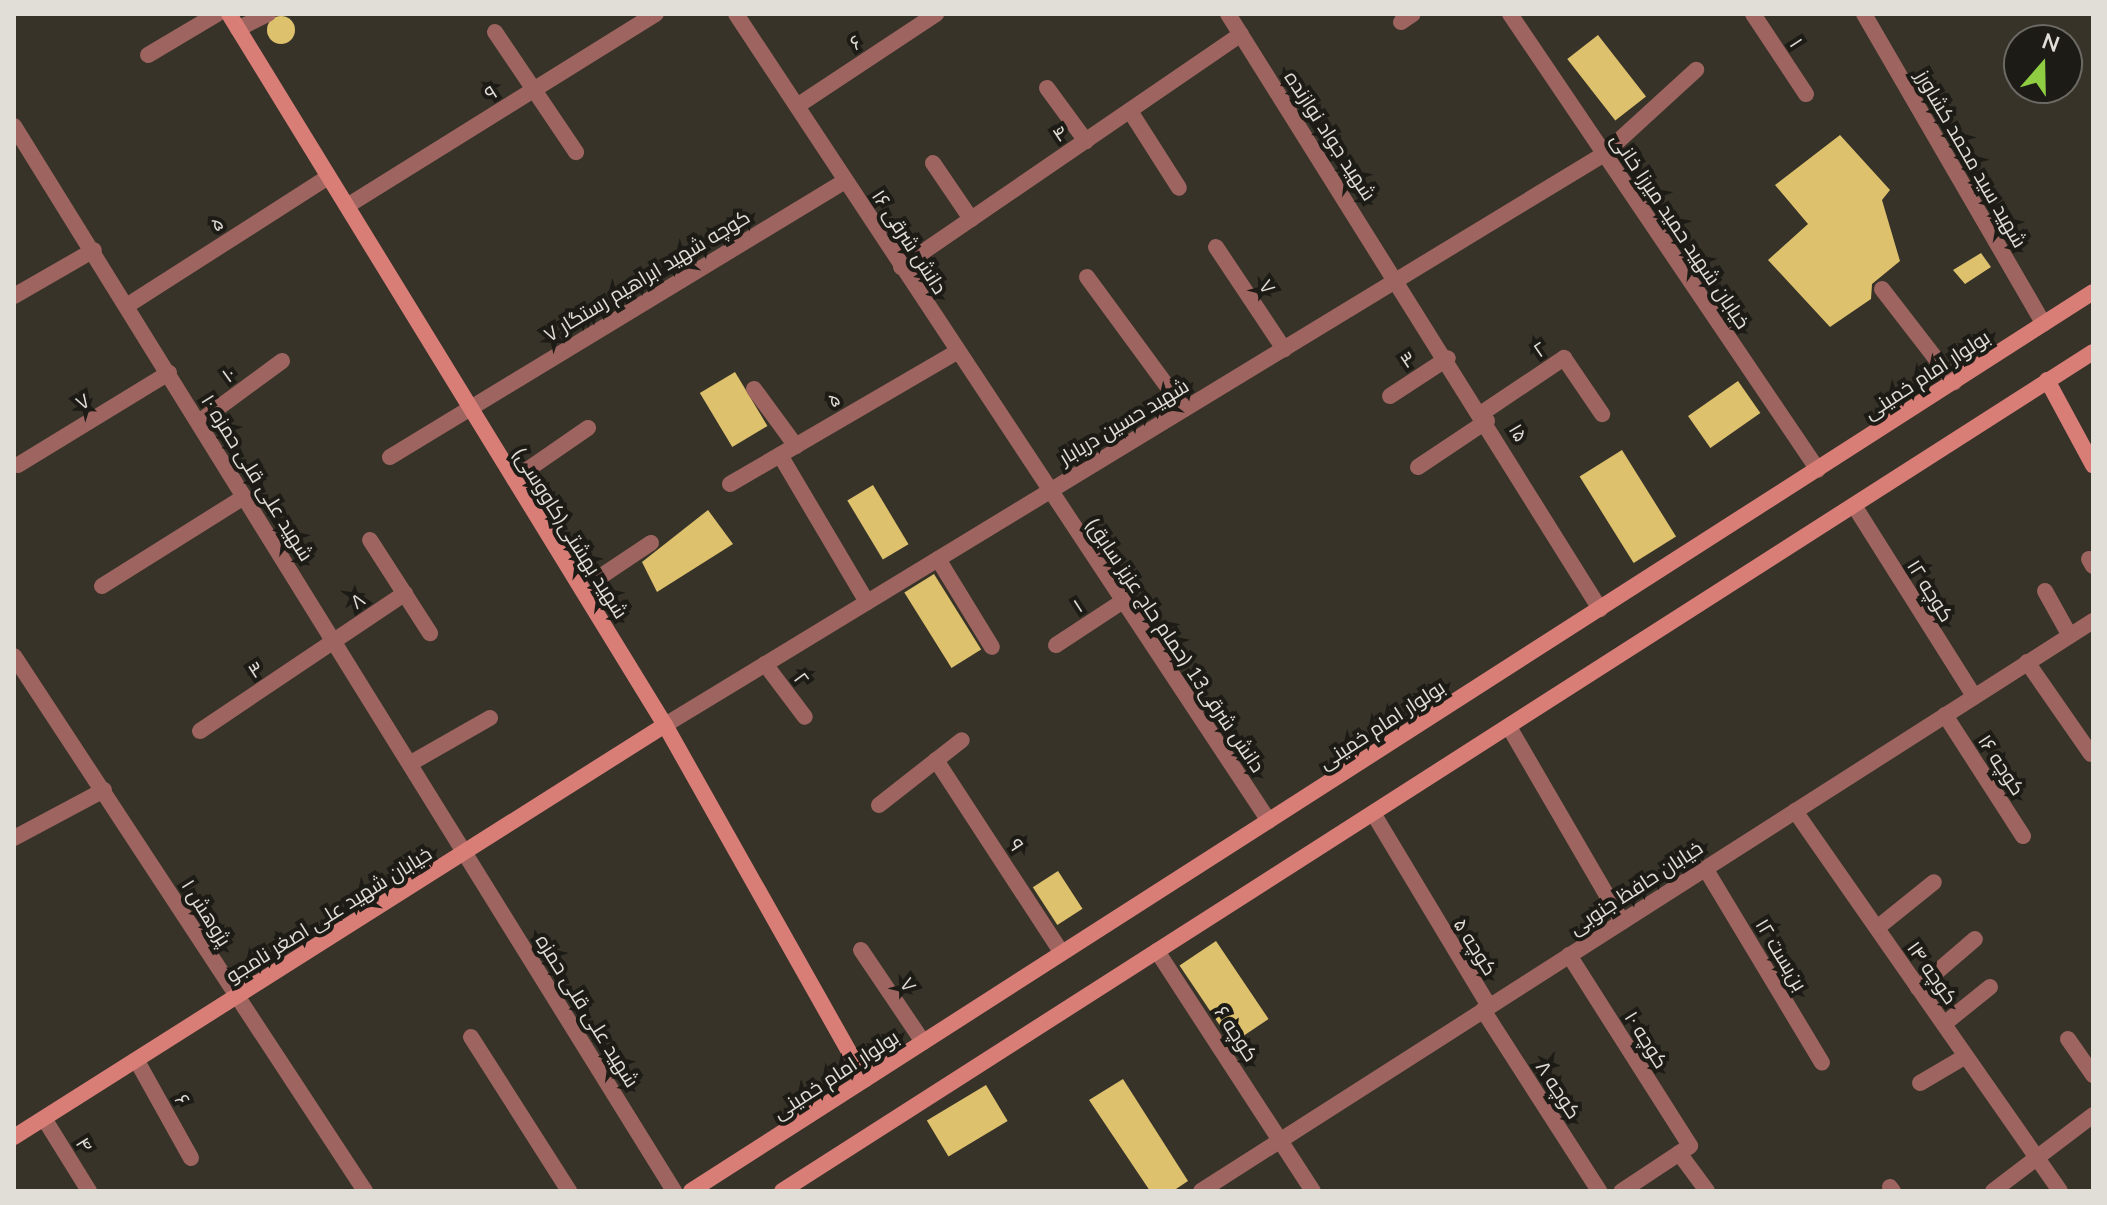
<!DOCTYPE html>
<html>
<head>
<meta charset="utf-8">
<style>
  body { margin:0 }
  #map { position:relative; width:2107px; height:1205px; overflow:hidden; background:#373329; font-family:"Nunito Sans",Cairo,sans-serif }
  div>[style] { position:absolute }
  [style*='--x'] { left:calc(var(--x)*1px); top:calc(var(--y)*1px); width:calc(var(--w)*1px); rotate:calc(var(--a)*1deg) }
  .building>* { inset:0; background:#dec16c; transform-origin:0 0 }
  .round { border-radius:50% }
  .street>* { height:16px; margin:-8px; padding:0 8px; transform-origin:8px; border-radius:8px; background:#9e645f }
  .secondary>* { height:16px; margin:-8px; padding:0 8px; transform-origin:8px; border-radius:8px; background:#d97d77 }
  span { translate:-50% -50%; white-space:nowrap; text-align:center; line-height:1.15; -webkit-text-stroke:8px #1d1b16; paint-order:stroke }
  .street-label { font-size:20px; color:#e0ded7 }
  .frame { position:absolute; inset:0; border:16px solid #e0ded7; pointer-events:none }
  .north { position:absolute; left:2003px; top:24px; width:80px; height:80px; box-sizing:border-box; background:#1d1b16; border:2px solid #6b6963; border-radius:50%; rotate:20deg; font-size:22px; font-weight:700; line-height:32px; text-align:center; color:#e0ded7 }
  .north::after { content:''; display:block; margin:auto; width:28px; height:36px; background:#8fcd42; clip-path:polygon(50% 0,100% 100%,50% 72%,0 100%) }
</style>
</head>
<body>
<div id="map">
  <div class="building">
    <div class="round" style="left:267px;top:16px;width:28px;height:28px"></div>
    <div style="left:1598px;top:35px;width:78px;height:39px;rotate:52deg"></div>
    <div style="clip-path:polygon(1840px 135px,1890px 190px,1882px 200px,1900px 261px,1872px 284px,1871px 299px,1830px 327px,1768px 260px,1808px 224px,1775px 185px)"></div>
    <div style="clip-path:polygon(1981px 253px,1991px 267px,1965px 284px,1953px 270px)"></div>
    <div style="left:735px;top:372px;width:63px;height:41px;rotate:59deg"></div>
    <div style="left:1738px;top:381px;width:39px;height:61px;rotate:55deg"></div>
    <div style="left:1622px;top:450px;width:102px;height:50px;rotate:58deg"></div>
    <div style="left:873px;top:485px;width:69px;height:30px;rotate:59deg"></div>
    <div style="clip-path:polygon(708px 510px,733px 544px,657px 592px,642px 562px)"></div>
    <div style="left:934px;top:574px;width:89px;height:35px;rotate:58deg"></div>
    <div style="left:1058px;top:871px;width:45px;height:30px;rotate:57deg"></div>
    <div style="left:1216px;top:941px;width:94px;height:44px;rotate:56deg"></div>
    <div style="clip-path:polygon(1123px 1079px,1188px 1181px,1173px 1191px,1150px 1191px,1089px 1100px)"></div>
    <div style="left:986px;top:1085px;width:42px;height:69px;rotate:59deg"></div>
  </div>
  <div class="street">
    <div style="--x:736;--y:14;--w:967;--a:56.56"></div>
    <div style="--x:1228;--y:14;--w:702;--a:57.99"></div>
    <div style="--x:1510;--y:14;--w:550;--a:55.96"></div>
    <div style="--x:1753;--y:14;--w:96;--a:56.5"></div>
    <div style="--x:1864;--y:14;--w:358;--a:59.9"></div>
    <div style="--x:1401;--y:22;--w:14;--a:-34"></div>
    <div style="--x:238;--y:29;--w:34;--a:-27"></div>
    <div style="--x:495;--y:32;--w:145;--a:56"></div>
    <div style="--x:148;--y:55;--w:80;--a:-30.7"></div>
    <div style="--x:1047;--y:88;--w:66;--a:53.7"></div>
    <div style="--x:797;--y:106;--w:167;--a:-33.5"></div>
    <div style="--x:1130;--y:111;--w:91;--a:57.5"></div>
    <div style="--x:14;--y:126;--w:1253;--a:58.21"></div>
    <div style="--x:933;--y:163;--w:68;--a:55.8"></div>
    <div style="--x:347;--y:206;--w:364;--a:-31.9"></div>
    <div style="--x:1216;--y:247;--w:123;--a:56.3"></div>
    <div style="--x:901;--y:267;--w:412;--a:-34.4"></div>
    <div style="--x:1087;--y:277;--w:164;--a:53.7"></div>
    <div style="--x:1882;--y:289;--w:118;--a:52.3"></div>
    <div style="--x:14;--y:296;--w:92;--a:-29.9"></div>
    <div style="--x:128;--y:305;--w:237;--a:-32.6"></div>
    <div style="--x:754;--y:389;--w:71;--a:53.6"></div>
    <div style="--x:1390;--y:396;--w:69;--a:-33.2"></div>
    <div style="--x:1482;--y:413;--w:99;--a:-33.9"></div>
    <div style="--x:1564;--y:358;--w:68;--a:55.8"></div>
    <div style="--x:199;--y:422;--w:103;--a:-36.3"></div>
    <div style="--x:780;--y:455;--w:171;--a:59.4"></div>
    <div style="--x:390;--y:457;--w:532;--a:-31.24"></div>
    <div style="--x:18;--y:465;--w:177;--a:-31.4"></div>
    <div style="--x:1418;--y:467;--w:83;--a:-33.7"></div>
    <div style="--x:514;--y:479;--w:90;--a:-34.6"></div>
    <div style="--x:730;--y:484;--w:263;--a:-30.2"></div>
    <div style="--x:1855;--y:507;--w:223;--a:57.8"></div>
    <div style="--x:370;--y:540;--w:111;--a:57.2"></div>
    <div style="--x:938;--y:559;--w:103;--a:58.5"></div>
    <div style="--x:2089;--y:559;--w:8;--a:60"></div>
    <div style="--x:102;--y:586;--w:168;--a:-32.1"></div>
    <div style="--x:582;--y:589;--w:83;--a:-33.7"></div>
    <div style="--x:2045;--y:591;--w:51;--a:60.9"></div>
    <div style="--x:1056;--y:645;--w:80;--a:-33.3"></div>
    <div style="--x:14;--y:656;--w:640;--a:56.73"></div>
    <div style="--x:2027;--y:662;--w:112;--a:55.2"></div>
    <div style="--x:765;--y:664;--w:66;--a:53"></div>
    <div style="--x:1945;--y:715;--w:144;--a:57.2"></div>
    <div style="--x:665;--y:725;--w:1099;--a:-31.3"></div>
    <div style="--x:1604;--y:154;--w:125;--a:-42.4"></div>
    <div style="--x:1509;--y:727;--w:225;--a:59.8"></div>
    <div style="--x:200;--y:731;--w:247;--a:-33.9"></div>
    <div style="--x:936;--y:760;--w:230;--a:56.9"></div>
    <div style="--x:411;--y:763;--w:91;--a:-29.7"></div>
    <div style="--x:879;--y:805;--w:105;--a:-38.1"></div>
    <div style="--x:1795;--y:811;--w:463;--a:55.1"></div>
    <div style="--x:1373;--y:813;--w:225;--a:59"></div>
    <div style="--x:14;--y:838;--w:102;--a:-28.1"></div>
    <div style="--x:1705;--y:868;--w:227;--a:59"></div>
    <div style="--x:1877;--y:928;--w:73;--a:-38.9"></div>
    <div style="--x:861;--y:950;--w:111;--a:56"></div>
    <div style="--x:1157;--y:951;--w:286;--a:57"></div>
    <div style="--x:1569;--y:955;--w:226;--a:57.6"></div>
    <div style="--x:1690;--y:1146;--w:82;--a:146.5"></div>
    <div style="--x:1918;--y:988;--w:75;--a:-40.7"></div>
    <div style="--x:1483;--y:1010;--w:215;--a:57.3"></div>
    <div style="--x:1944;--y:1024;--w:59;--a:-38.8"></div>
    <div style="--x:471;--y:1037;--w:183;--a:57.5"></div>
    <div style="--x:2068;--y:1039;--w:44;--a:55.2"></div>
    <div style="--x:137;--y:1061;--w:111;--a:60.9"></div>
    <div style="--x:1920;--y:1083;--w:53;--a:-30.4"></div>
    <div style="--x:45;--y:1120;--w:84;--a:58.2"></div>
    <div style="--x:1679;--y:1153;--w:47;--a:53.6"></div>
    <div style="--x:1890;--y:1187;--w:5;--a:53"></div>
    <div style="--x:1201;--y:1191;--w:1059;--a:-32.58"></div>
    <div style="--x:1993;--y:1191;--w:126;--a:-37.2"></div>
  </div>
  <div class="secondary">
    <div style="--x:229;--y:14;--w:834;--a:58.48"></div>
    <div style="--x:665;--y:725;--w:407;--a:60.6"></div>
    <div style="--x:2047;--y:380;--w:97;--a:61.6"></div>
    <div style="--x:14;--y:1137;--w:770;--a:-32.33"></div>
    <div style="--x:691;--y:1191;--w:1665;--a:-32.67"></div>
    <div style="--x:782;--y:1191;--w:1556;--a:-32.62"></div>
  </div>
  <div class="street-label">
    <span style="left:856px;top:43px;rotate:-33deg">۶</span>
    <span style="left:1796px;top:43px;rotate:57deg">۱</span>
    <span style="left:491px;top:93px;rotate:-32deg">۹</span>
    <span style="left:1060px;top:134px;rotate:-34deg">۴</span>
    <span style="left:1330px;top:136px;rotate:57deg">شهید جواد نوازنده</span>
    <span style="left:1971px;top:159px;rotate:60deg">شهید سید محمد کشاورز</span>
    <span style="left:217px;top:224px;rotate:-33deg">۵</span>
    <span style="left:1680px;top:231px;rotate:56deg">خیابان شهید حمید میرزا خانی</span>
    <span style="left:909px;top:242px;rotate:57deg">دانش شرقی ۱۶</span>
    <span style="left:647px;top:276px;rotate:-31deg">کوچه شهید ابراهیم رستگار ۷</span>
    <span style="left:1267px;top:287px;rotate:56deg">۷</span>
    <span style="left:1540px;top:350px;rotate:-34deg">۲</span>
    <span style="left:1408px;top:360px;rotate:-34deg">۳</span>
    <span style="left:229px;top:375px;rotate:-36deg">۱۰</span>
    <span style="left:1927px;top:375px;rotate:-33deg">بولوار امام خمینی</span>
    <span style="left:834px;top:400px;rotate:-30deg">۵</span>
    <span style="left:83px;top:402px;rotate:-31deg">۷</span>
    <span style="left:1124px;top:422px;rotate:-31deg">شهید حسین دریابار</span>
    <span style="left:1518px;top:433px;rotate:59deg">۱۵</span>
    <span style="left:257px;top:478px;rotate:58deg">شهید علی قلی حمزه ۱۰</span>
    <span style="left:570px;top:533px;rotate:58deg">شهید بهشتی(کاووسی)</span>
    <span style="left:1930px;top:591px;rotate:58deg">کوچه ۱۲</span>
    <span style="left:358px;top:601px;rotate:-35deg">۸</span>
    <span style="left:1078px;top:606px;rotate:-33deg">۱</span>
    <span style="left:1175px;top:645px;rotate:56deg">دانش شرقی13 (حمام حاج عزیز سابق)</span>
    <span style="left:256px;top:670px;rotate:-33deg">۳</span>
    <span style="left:801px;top:679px;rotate:53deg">۲</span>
    <span style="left:1382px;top:725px;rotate:-33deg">بولوار امام خمینی</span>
    <span style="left:2001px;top:765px;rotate:57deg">کوچه ۱۶</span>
    <span style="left:1016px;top:845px;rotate:57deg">۹</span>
    <span style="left:1636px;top:888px;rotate:-33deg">خیابان حافظ جنوبی</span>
    <span style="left:206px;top:913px;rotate:58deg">پژوهش ۱</span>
    <span style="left:329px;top:915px;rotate:-32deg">خیابان شهید علی اصغر نامجو</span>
    <span style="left:1475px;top:947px;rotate:58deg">کوچه ۵</span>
    <span style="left:1781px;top:955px;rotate:59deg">بن‌بست ۱۲</span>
    <span style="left:1932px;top:973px;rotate:55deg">کوچه ۱۴</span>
    <span style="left:908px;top:985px;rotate:56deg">۷</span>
    <span style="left:587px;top:1011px;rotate:58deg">شهید علی قلی حمزه</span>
    <span style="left:1236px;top:1034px;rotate:57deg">کوچه ۶</span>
    <span style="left:1646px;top:1040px;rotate:58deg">کوچه ۱۰</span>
    <span style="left:836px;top:1075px;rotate:-33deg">بولوار امام خمینی</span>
    <span style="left:1558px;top:1090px;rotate:57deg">کوچه ۸</span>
    <span style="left:182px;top:1100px;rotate:61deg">۶</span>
    <span style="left:84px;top:1145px;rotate:58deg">۴</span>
  </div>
  <div class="frame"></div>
  <div class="north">N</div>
</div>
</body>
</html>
